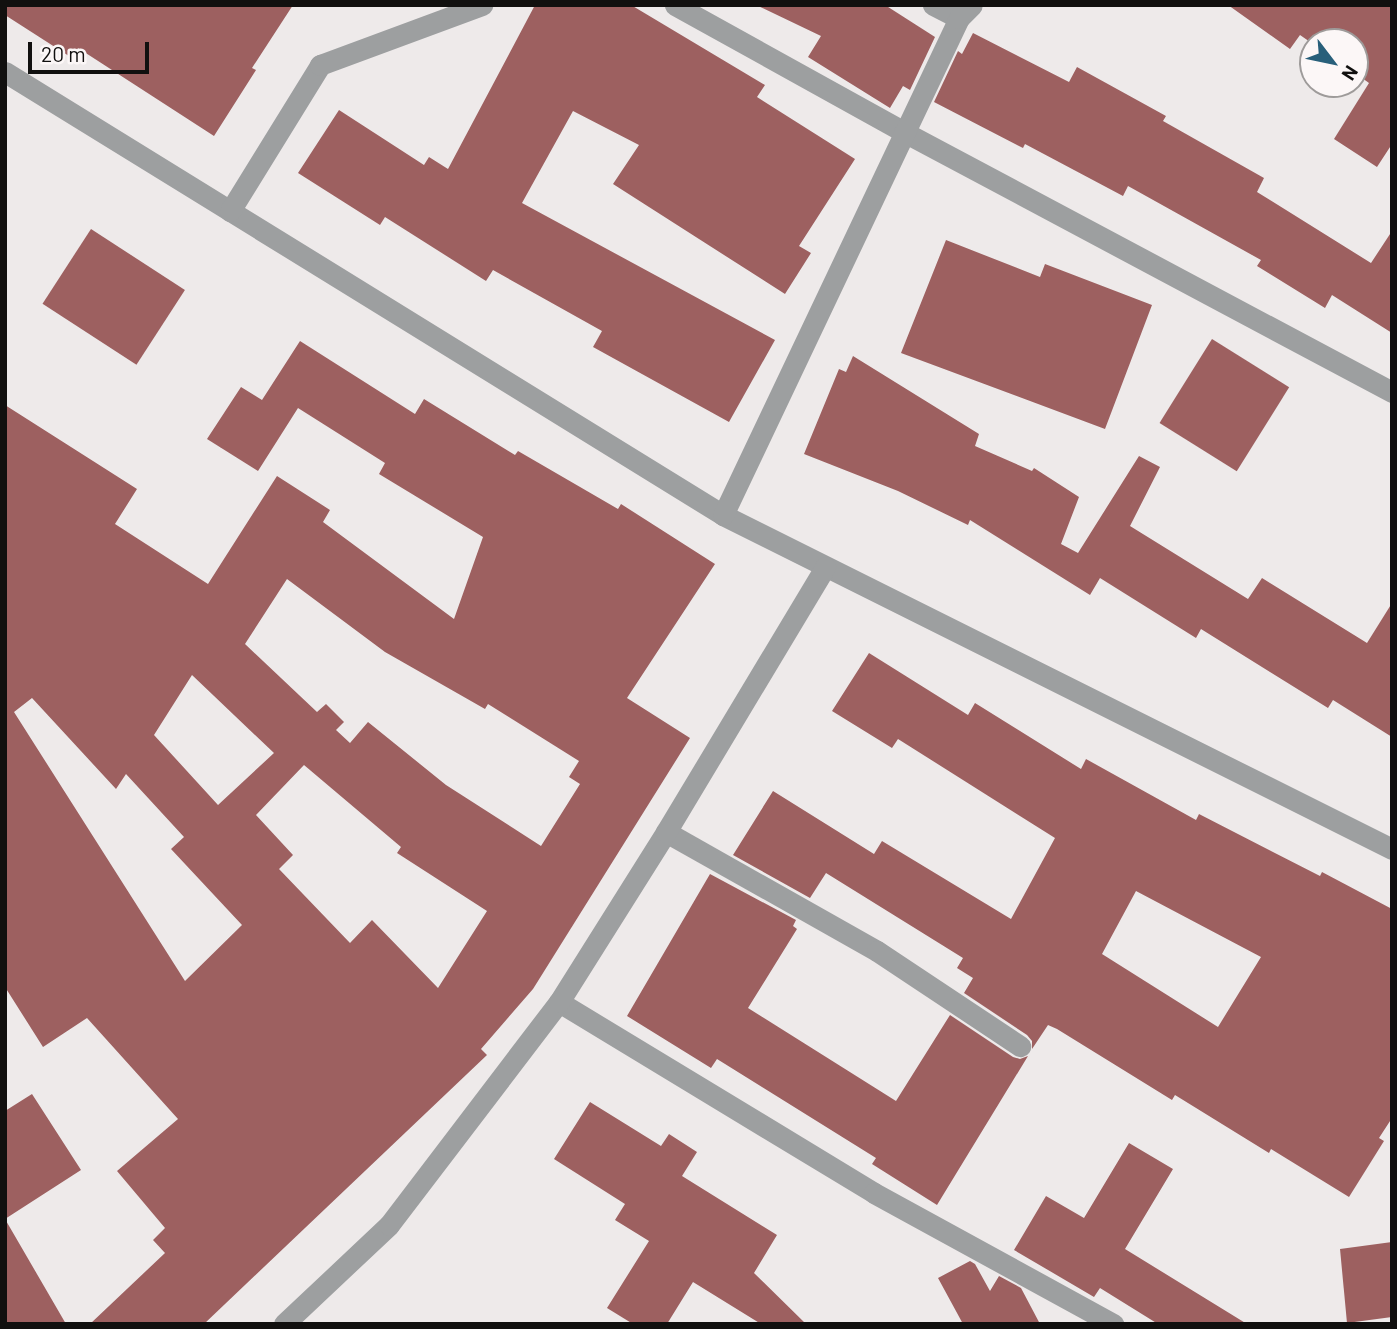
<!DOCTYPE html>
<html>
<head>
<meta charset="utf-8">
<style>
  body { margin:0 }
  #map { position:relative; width:1397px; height:1329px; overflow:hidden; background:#eeeaea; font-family:Barlow,sans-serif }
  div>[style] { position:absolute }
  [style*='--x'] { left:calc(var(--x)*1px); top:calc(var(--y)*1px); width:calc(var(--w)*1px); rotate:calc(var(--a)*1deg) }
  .building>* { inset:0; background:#9d6060; transform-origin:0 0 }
  .minor>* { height:21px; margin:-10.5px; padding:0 10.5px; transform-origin:10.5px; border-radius:10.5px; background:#9d9fa0 }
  span { translate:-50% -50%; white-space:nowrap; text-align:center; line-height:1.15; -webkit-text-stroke:7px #fcf7f7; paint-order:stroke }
  .frame { position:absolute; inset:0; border:7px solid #11100f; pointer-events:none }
  .north { position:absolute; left:1299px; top:28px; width:70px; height:70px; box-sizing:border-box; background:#fcf7f7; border:2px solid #9e9b9a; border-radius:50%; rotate:122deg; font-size:19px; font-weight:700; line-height:28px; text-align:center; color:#11100f }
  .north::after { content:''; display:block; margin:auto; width:24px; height:32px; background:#285f7a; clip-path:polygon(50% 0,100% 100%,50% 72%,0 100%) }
  .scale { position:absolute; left:28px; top:42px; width:121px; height:32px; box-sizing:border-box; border:4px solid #11100f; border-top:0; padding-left:9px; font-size:21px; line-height:24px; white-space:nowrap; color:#11100f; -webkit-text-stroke:5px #fcf7f7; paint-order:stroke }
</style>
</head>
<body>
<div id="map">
  <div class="building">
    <div style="clip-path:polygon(5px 5px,293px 5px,252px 68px,256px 70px,214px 136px,78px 48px,72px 58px,5px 15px)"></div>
    <div style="clip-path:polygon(535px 5px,631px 5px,765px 85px,757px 97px,855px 159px,799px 246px,811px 253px,785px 294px,613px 184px,639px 145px,573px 111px,522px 203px,775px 340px,729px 422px,593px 347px,602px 331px,493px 270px,486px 281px,385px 217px,380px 225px,298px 173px,339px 110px,424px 165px,429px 157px,448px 169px)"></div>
    <div style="clip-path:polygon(756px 5px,885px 5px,935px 37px,910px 90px,903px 86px,890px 108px,808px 57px,821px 36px)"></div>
    <div style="clip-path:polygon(1228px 5px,1392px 5px,1392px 144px,1377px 167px,1334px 139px,1369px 83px,1355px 73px,1355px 42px,1313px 44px,1300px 35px,1290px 49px)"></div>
    <div style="clip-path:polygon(973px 33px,1069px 82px,1077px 67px,1166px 116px,1163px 121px,1264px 178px,1257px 192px,1371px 263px,1392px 231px,1392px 333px,1332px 295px,1325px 308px,1257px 266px,1261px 260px,1128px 186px,1123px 196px,1025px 144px,1023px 148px,934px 102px,958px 51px,962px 54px)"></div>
    <div style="left:91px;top:229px;width:112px;height:89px;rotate:33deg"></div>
    <div style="clip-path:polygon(946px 240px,1040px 277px,1045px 264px,1152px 305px,1105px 429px,901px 353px)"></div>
    <div style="left:1212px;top:339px;width:91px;height:99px;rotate:32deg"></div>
    <div style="clip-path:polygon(evenodd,300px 341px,415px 414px,424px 399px,515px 455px,518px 451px,618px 509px,621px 504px,715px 564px,627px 698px,690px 738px,533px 989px,481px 1049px,487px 1055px,204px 1324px,90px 1324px,165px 1253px,153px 1240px,165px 1228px,117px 1171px,178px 1119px,87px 1018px,43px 1047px,5px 987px,5px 405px,137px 489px,115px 524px,208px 584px,277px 476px,330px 510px,323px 522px,454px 619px,483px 537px,379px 474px,385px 463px,298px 408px,258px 471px,207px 439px,241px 387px,262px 400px,300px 341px,287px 579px,385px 652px,485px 709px,488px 704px,579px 761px,569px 777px,580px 784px,541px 846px,446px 785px,368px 722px,350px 743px,336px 730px,344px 722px,326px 704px,317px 712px,245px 644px,287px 579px,300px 341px,192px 675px,274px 753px,218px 805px,154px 735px,192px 675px,300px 341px,32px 698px,116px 789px,126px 774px,184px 837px,171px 849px,242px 925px,185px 981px,14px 712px,32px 698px,300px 341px,304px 765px,401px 847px,397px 853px,487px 911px,438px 988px,372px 920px,350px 943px,279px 869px,293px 855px,256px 815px,304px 765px)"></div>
    <div style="clip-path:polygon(853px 356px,979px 434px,975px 446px,1032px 471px,1034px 468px,1079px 497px,1061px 544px,1078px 553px,1139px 456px,1160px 467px,1130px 526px,1248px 599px,1262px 578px,1367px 643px,1392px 603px,1392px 737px,1333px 700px,1328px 708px,1201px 629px,1196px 638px,1100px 578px,1090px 595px,970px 520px,968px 525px,898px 491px,804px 454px,839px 369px,846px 372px)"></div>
    <div style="clip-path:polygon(evenodd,869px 653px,968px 715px,975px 703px,1081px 769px,1086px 759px,1196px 820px,1199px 814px,1320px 876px,1322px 872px,1392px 909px,1392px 1118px,1379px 1138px,1384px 1141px,1349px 1197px,1271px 1149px,1269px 1153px,1175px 1095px,1172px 1100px,1057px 1029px,1048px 1025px,1032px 1049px,1032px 1041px,1027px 1035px,964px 993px,973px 978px,957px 968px,963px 958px,826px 873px,810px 898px,733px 855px,773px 791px,874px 854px,882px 841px,1011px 919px,1055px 838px,898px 739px,892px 748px,832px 711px,869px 653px,1136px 891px,1261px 957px,1218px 1027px,1102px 954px,1136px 891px)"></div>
    <div style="clip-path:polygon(710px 874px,796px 920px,793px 926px,797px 929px,748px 1008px,896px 1101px,950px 1015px,1013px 1057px,1020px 1059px,1028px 1056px,937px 1205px,872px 1164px,876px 1158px,717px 1059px,711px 1068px,627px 1016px)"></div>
    <div style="clip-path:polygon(32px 1094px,81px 1170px,5px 1219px,66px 1324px,5px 1324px,5px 1111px)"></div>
    <div style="clip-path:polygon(590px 1102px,661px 1146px,669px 1134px,697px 1152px,682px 1176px,777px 1235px,754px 1273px,806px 1324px,761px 1324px,693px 1282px,667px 1324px,633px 1324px,607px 1308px,649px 1241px,615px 1220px,625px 1204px,554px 1159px)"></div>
    <div style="clip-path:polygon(1129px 1143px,1173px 1169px,1125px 1249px,1247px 1324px,1158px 1324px,1100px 1288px,1094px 1297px,1014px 1250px,1046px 1196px,1084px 1218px)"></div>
    <div style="clip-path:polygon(1392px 1242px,1392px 1317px,1347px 1323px,1340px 1249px)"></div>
    <div style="clip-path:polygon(970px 1261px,975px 1264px,990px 1291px,999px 1276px,1021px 1288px,1040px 1324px,963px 1324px,938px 1278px)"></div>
  </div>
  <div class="minor">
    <div style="--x:675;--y:5;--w:262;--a:29"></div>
    <div style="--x:904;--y:132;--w:553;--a:28.05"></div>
    <div style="--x:933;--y:5;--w:29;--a:27"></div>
    <div style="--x:5;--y:72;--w:844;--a:31.67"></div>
    <div style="--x:723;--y:515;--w:748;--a:26.53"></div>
    <div style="--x:230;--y:211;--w:172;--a:-58.3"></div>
    <div style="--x:320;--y:65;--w:173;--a:-20.3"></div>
    <div style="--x:723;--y:515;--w:550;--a:-64.6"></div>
    <div style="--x:959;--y:18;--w:18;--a:-45"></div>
    <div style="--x:666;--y:832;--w:242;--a:29.4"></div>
    <div style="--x:877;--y:951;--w:172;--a:33.6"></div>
    <div style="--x:559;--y:1002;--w:368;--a:31.2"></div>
    <div style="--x:874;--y:1193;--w:273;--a:28.7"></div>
    <div style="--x:284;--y:1324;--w:144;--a:-43.3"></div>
    <div style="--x:389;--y:1225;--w:280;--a:-52.7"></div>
    <div style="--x:559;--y:1002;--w:201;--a:-57.8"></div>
    <div style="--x:666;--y:832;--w:309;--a:-59"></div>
  </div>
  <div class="frame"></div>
  <div class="north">N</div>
  <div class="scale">20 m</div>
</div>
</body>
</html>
